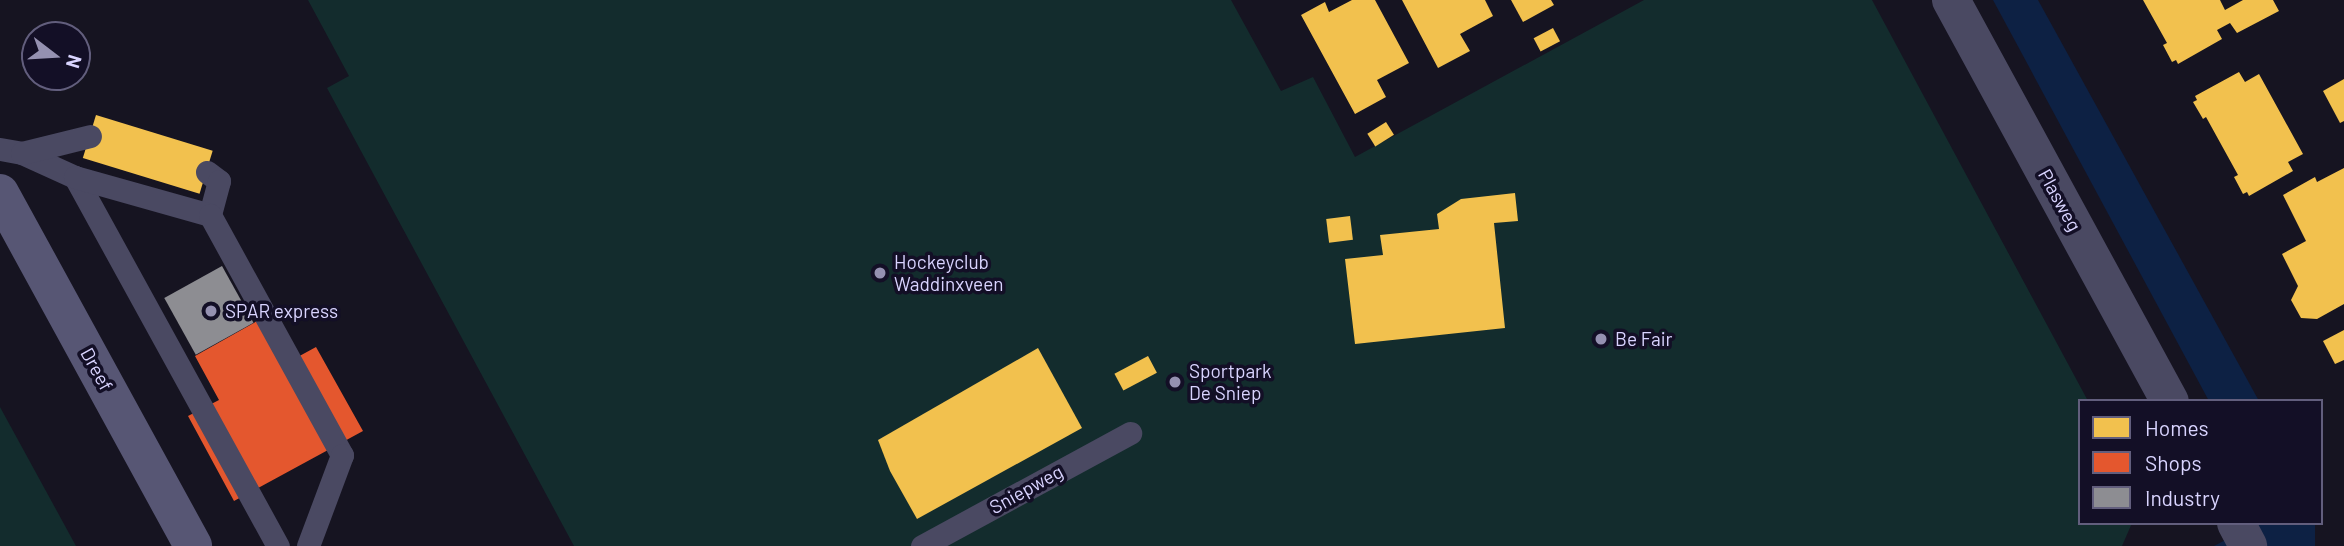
<!DOCTYPE html>
<html>
<head>
<meta charset="utf-8">
<style>
  body { margin:0 }
  #map { position:relative; width:2344px; height:546px; overflow:hidden; background:#161421; font-family:Barlow,sans-serif }
  div>[style] { position:absolute }
  [style*='--x'] { left:calc(var(--x)*1px); top:calc(var(--y)*1px); width:calc(var(--w)*1px); rotate:calc(var(--a)*1deg) }
  .green>* { inset:0; background:#132c2d }
  .water>* { inset:0; background:#0d2144 }
  .homes>* { inset:0; background:#f2c14e; transform-origin:0 0 }
  .shops>* { inset:0; background:#e4572e }
  .industry>* { inset:0; background:#8d8d92; transform-origin:0 0 }
  .lane>* { height:23px; margin:-11.5px; padding:0 11.5px; transform-origin:11.5px; border-radius:11.5px; background:#4a4962 }
  .street>* { height:38px; margin:-19px; padding:0 19px; transform-origin:19px; border-radius:19px; background:#4a4962 }
  .secondary>* { height:38px; margin:-19px; padding:0 19px; transform-origin:19px; border-radius:19px; background:#575674 }
  .dots>* { width:19px; height:19px; translate:-50% -50%; box-sizing:border-box; border:4px solid #130f26; border-radius:50% }
  span { translate:-50% -50%; white-space:nowrap; text-align:center; line-height:1.15; -webkit-text-stroke:7px #130f26; paint-order:stroke }
  .street-label { font-size:19px; color:#d9d4ff }
  .poi-label { font-size:19px; color:#d9d4ff }
  .left { translate:0 -50%; text-align:left }
  .legend { position:absolute; left:2078px; top:399px; width:245px; height:126px; box-sizing:border-box; background:#130f26; border:2px solid #625e7d; margin:0; padding:9px 12px; list-style:none; font-size:21px; color:#d9d4ff }
  .legend li { display:flex; align-items:center; gap:14px; height:35px }
  .legend b { width:35px; border:2px solid #625e7d }
  .north { position:absolute; left:21px; top:21px; width:70px; height:70px; box-sizing:border-box; background:#130f26; border:2px solid #625e7d; border-radius:50%; rotate:107deg; font-size:19px; font-weight:700; line-height:28px; text-align:center; color:#d9d4ff }
  .north::after { content:''; display:block; margin:auto; width:24px; height:32px; background:#9591b1; clip-path:polygon(50% 0,100% 100%,50% 72%,0 100%) }
</style>
</head>
<body>
<div id="map">
  <div class="green">
    <div style="clip-path:polygon(308px 0,1231px 0,1281px 91px,1313px 77px,1355px 157px,1644px 0,1872px 0,2088px 401px,2080px 401px,2080px 523px,2132px 523px,2122px 546px,574px 546px,327px 88px,349px 76px)"></div>
    <div style="clip-path:polygon(0 407px,76px 546px,0 546px)"></div>
  </div>
  <div class="water">
    <div style="clip-path:polygon(1993px 0,2038px 0,2259px 401px,2209px 401px)"></div>
    <div style="clip-path:polygon(2258px 523px,2315px 523px,2315px 546px,2214px 546px)"></div>
  </div>
  <div class="homes">
    <div style="clip-path:polygon(1352px 0,1375px 0,1409px 63px,1377px 80px,1386px 97px,1355px 114px,1301px 15px,1325px 2px,1329px 12px)"></div>
    <div style="clip-path:polygon(1402px 0,1485px 0,1493px 16px,1460px 34px,1470px 51px,1438px 68px)"></div>
    <div style="clip-path:polygon(1511px 0,1551px 0,1554px 5px,1523px 22px)"></div>
    <div style="clip-path:polygon(2143px 0,2220px 0,2225px 10px,2243px 0,2273px 0,2279px 11px,2237px 33px,2230px 23px,2217px 30px,2222px 39px,2178px 64px,2176px 60px,2172px 62px,2163px 45px,2167px 43px)"></div>
    <div style="left:1553px;top:28px;width:15px;height:22px;rotate:62deg"></div>
    <div style="clip-path:polygon(2239px 72px,2245px 82px,2259px 74px,2303px 154px,2288px 162px,2293px 171px,2249px 196px,2247px 192px,2243px 194px,2234px 177px,2238px 175px,2206px 117px,2203px 119px,2193px 102px,2197px 100px,2195px 96px)"></div>
    <div style="clip-path:polygon(2344px 79px,2344px 121px,2340px 123px,2323px 91px)"></div>
    <div style="left:96px;top:115px;width:122px;height:45px;rotate:17deg"></div>
    <div style="left:1386px;top:122px;width:15px;height:22px;rotate:58deg"></div>
    <div style="clip-path:polygon(2344px 168px,2344px 304px,2317px 319px,2301px 318px,2291px 300px,2298px 286px,2282px 254px,2306px 241px,2283px 195px,2315px 177px,2317px 182px)"></div>
    <div style="clip-path:polygon(1515px 193px,1518px 221px,1494px 223px,1505px 328px,1355px 344px,1345px 259px,1383px 255px,1380px 235px,1439px 229px,1437px 214px,1461px 199px)"></div>
    <div style="left:1350px;top:216px;width:24px;height:24px;rotate:83deg"></div>
    <div style="clip-path:polygon(2344px 330px,2344px 360px,2335px 364px,2323px 341px)"></div>
    <div style="clip-path:polygon(1038px 348px,1082px 428px,917px 519px,890px 471px,878px 440px)"></div>
    <div style="left:1148px;top:356px;width:19px;height:38px;rotate:62deg"></div>
  </div>
  <div class="shops">
    <div style="clip-path:polygon(259px 320px,283px 365px,316px 347px,363px 431px,234px 501px,188px 416px,219px 400px,195px 356px)"></div>
  </div>
  <div class="industry">
    <div style="left:222px;top:266px;width:65px;height:66px;rotate:61deg"></div>
  </div>
  <div class="lane">
    <div style="--x:0;--y:149;--w:22;--a:10"></div>
    <div style="--x:22;--y:153;--w:58;--a:24.4"></div>
    <div style="--x:75;--y:177;--w:421;--a:61.2"></div>
    <div style="--x:22;--y:153;--w:70;--a:-14"></div>
    <div style="--x:207;--y:172;--w:15;--a:37"></div>
    <div style="--x:219;--y:181;--w:35;--a:105"></div>
    <div style="--x:75;--y:177;--w:140;--a:15.7"></div>
    <div style="--x:210;--y:215;--w:274;--a:61.2"></div>
    <div style="--x:342;--y:455;--w:97;--a:110.5"></div>
    <div style="--x:922;--y:546;--w:237;--a:-28.5"></div>
  </div>
  <div class="street">
    <div style="--x:1951;--y:0;--w:457;--a:61.4"></div>
    <div style="--x:2236;--y:523;--w:26;--a:62"></div>
  </div>
  <div class="secondary">
    <div style="--x:0;--y:193;--w:402;--a:61.3"></div>
  </div>
  <div class="dots">
    <div style="left:880px;top:273px;background:#9591b1"></div>
    <div style="left:211px;top:311px;background:#9591b1"></div>
    <div style="left:1601px;top:339px;background:#9591b1"></div>
    <div style="left:1175px;top:382px;background:#9591b1"></div>
  </div>
  <div class="street-label">
    <span style="left:2060px;top:200px;rotate:61deg">Plasweg</span>
    <span style="left:97px;top:369px;rotate:61deg">Dreef</span>
    <span style="left:1026px;top:489px;rotate:-29deg">Sniepweg</span>
  </div>
  <div class="poi-label">
    <span class="left" style="left:894px;top:273px">Hockeyclub<br>Waddinxveen</span>
    <span class="left" style="left:225px;top:311px">SPAR express</span>
    <span class="left" style="left:1615px;top:339px">Be Fair</span>
    <span class="left" style="left:1189px;top:382px">Sportpark<br>De Sniep</span>
  </div>
  <ul class="legend">
  <li><b style="height:19px;background:#f2c14e"></b>Homes</li>
  <li><b style="height:19px;background:#e4572e"></b>Shops</li>
  <li><b style="height:19px;background:#8d8d92"></b>Industry</li>
  </ul>
  <div class="north">N</div>
</div>
</body>
</html>
